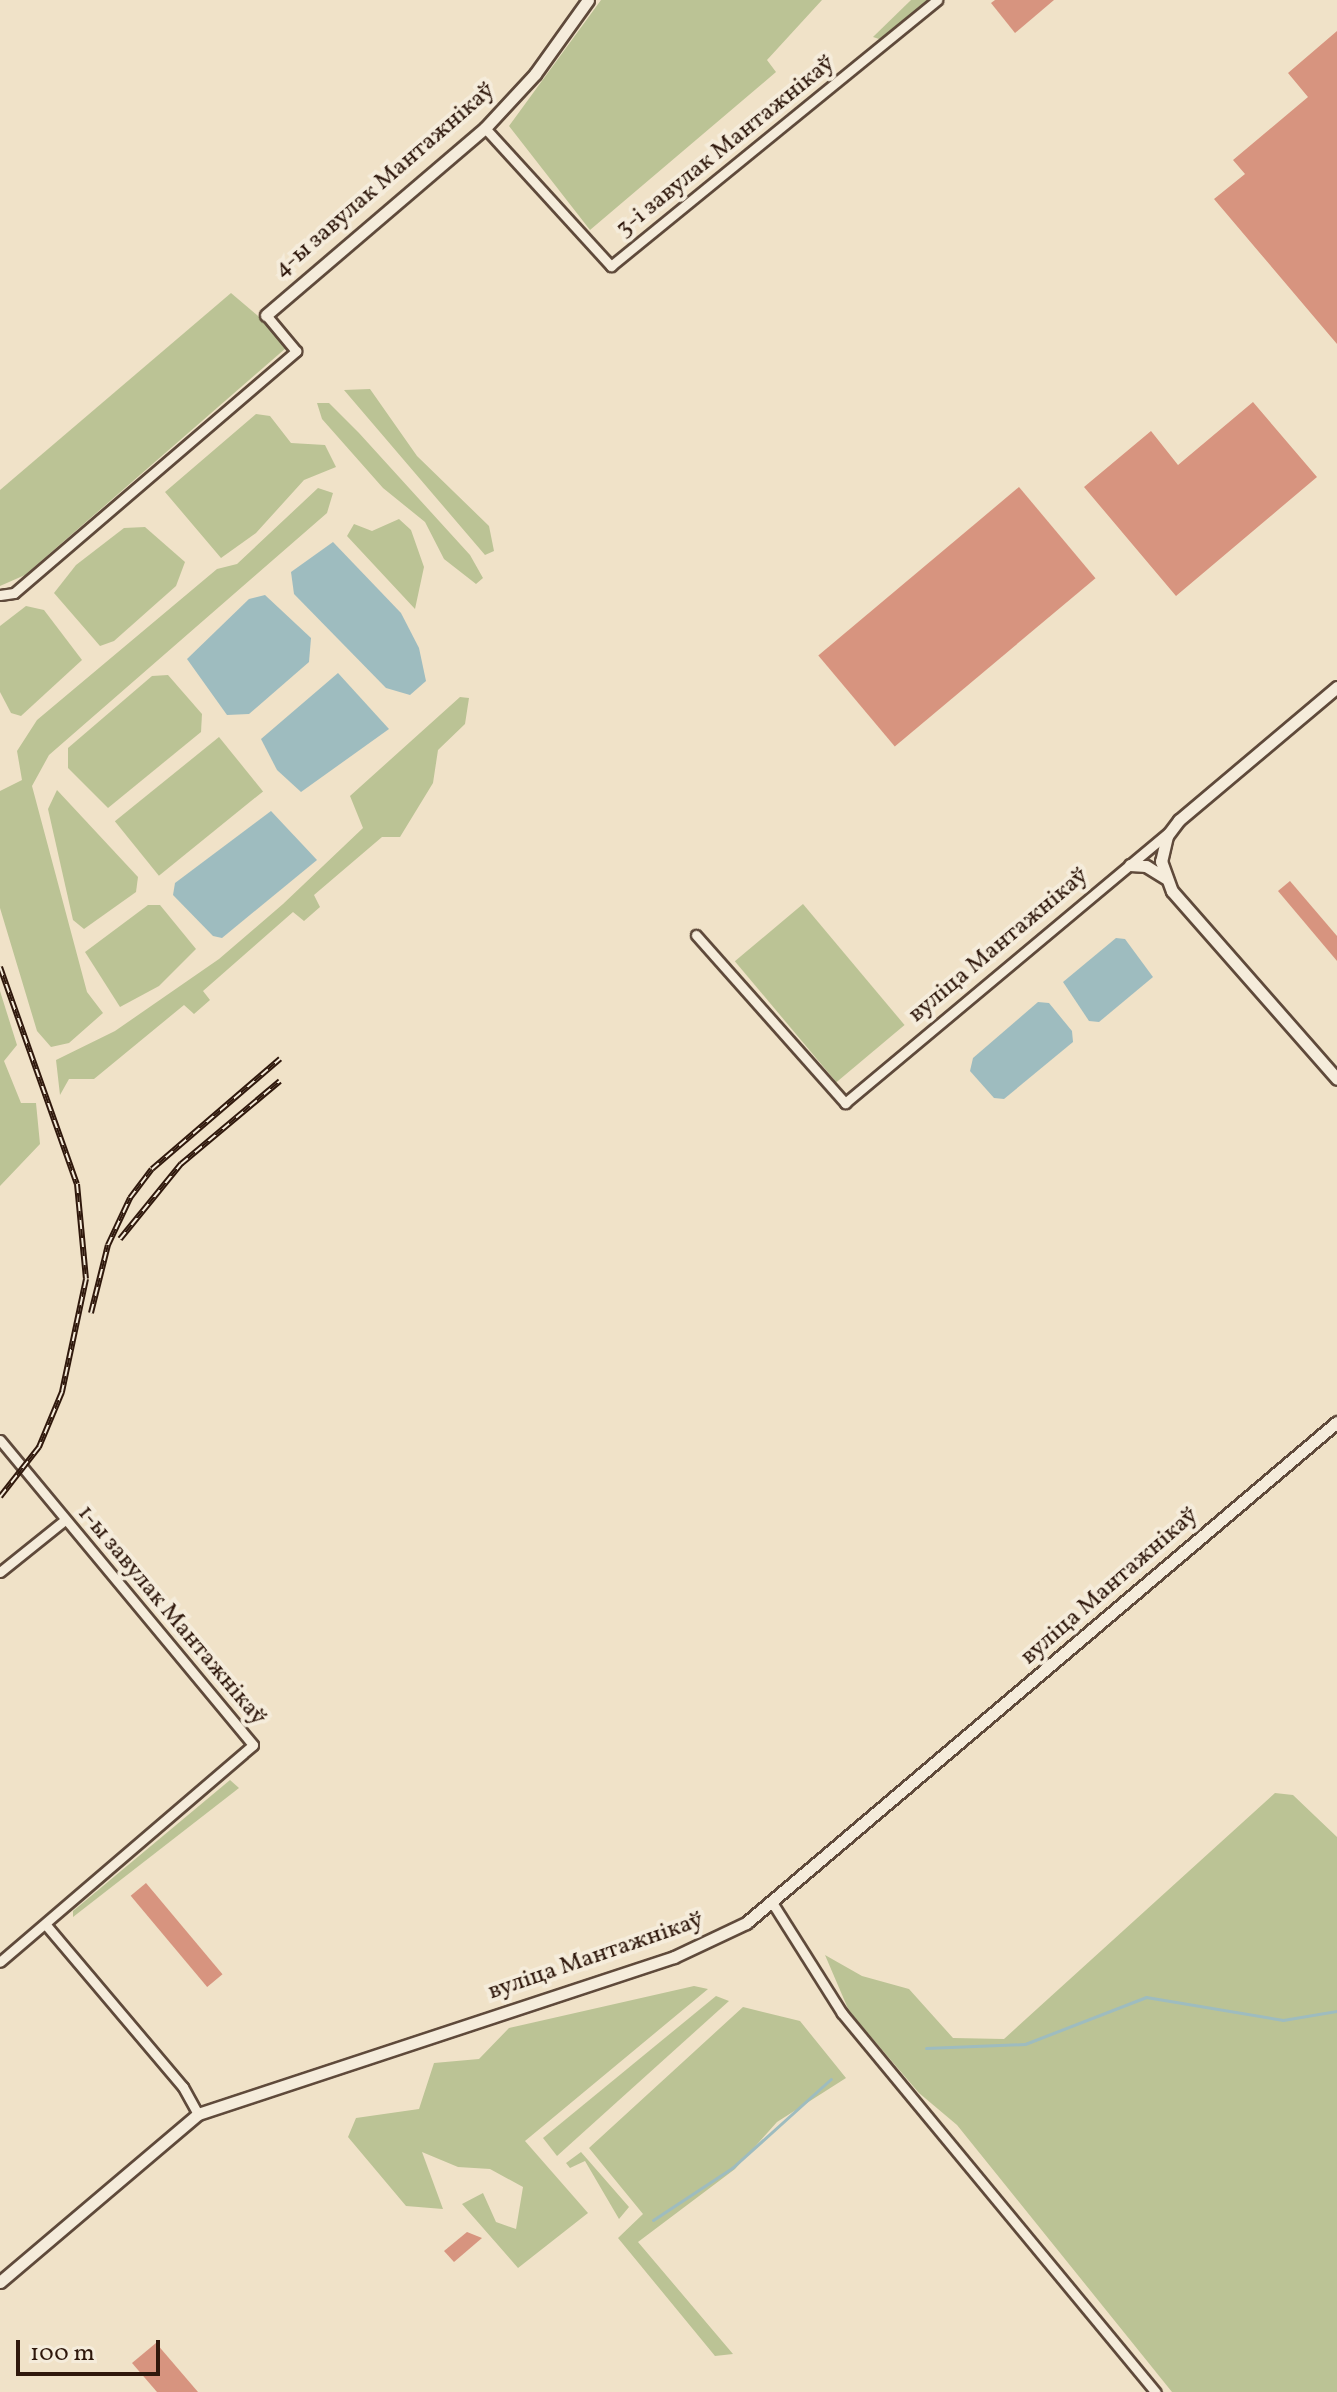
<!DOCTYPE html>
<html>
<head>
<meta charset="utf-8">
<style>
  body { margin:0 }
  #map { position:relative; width:1337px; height:2392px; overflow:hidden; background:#f0e2c8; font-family:Vollkorn,serif }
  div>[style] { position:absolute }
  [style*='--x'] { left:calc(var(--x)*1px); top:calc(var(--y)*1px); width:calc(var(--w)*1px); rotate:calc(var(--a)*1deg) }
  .green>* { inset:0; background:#bbc395; transform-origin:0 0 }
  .water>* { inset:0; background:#9ebcbf }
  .stream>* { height:3px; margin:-1.5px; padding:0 1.5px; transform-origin:1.5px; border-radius:1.5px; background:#9ebcbf }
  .building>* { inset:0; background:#d7947f; transform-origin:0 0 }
  .roads { filter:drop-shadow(2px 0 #5f4a3b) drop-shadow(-2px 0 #5f4a3b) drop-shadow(0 2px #5f4a3b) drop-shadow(0 -2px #5f4a3b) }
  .minor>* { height:9px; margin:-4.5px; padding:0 4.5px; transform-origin:4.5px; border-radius:4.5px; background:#f5ecdb }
  .tertiary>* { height:11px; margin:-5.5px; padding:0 5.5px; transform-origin:5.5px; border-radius:5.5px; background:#f5ecdb }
  .rail>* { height:6px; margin-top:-3px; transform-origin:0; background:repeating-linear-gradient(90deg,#f5ecdb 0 9px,#2f180c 0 18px); box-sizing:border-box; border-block:2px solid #2f180c }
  span { translate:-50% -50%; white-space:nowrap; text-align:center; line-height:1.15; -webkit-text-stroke:8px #f5ecdb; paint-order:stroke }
  .street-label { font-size:24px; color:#2f180c }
  .scale { position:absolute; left:16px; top:2340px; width:144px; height:36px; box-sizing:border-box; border:4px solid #2f180c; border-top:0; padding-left:10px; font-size:24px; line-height:28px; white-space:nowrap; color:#2f180c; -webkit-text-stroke:6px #f5ecdb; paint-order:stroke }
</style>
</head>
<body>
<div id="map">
  <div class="green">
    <div style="clip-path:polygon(601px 0,822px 0,767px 60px,776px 72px,590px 230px,509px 126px)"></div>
    <div style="clip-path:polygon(911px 0,929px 0,882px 40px,873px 37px)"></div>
    <div style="clip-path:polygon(231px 293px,285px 339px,286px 348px,25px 575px,0 586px,0 490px)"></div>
    <div style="clip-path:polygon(370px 389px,417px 456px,489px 526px,494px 551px,485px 555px,344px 390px)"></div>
    <div style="clip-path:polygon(317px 403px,329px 403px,359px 433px,470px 555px,483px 578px,476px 584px,444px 559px,425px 522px,383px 488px,322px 419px)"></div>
    <div style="clip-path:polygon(256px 414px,270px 416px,291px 443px,325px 445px,336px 467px,304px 480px,256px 533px,221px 558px,165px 492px)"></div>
    <div style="clip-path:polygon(318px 488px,333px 493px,327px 513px,49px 755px,32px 786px,87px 992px,103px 1013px,69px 1043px,51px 1047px,37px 1031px,0 908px,0 791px,22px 780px,17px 751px,37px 720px,217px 569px,237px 564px)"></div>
    <div style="clip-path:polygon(399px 519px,411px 530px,424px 567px,415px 609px,347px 536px,354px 524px,372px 531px)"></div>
    <div style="clip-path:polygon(145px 527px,185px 562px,176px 586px,114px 641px,100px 646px,54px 593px,76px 565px,124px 528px)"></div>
    <div style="clip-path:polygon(26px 606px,44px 610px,82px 660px,21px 716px,11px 713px,0 692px,0 626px)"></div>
    <div style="clip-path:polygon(168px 675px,202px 714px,201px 732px,108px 808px,68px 768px,68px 748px,152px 676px)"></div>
    <div style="clip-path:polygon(460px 697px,469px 698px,465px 724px,438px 750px,433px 783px,400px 837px,382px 837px,314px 895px,320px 907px,304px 921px,293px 912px,203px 991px,210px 1000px,194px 1014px,184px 1005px,94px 1079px,69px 1079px,60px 1095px,56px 1060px,115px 1031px,219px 959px,283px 904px,363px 828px,350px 796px)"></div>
    <div style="left:219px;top:737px;width:70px;height:134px;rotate:51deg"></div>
    <div style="clip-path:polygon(57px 790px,138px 877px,136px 892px,84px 929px,73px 920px,48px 809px)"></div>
    <div style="left:803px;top:904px;width:158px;height:89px;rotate:50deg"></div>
    <div style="clip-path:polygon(148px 905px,160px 905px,196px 949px,159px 986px,120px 1007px,85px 952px)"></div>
    <div style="clip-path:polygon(0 991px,17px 1045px,4px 1061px,21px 1103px,36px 1103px,40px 1144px,0 1186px)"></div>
    <div style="clip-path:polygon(230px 1780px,239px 1788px,73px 1917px,73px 1911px)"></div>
    <div style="clip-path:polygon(1275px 1793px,1293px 1795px,1337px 1837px,1337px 2392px,1172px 2392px,957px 2125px,919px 2093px,849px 2011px,825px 1955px,862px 1976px,909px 1989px,953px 2038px,1004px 2039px)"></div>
    <div style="clip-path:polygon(694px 1986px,708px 1989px,525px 2141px,588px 2213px,518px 2268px,462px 2204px,483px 2193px,496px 2222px,516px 2229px,523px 2187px,490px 2169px,458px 2167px,422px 2152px,443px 2209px,406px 2206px,348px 2137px,356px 2118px,419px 2109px,434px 2063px,479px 2059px,509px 2028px)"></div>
    <div style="clip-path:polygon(716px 1996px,729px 2001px,557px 2156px,543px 2138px)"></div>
    <div style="clip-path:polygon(743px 2007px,800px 2021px,846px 2078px,777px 2122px,735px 2169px,638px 2242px,733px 2354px,715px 2356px,618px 2238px,643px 2214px,589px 2148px)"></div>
    <div style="clip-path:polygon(581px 2152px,629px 2207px,619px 2219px,585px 2161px,570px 2168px,566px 2163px)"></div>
  </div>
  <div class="water">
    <div style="clip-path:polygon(333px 542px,401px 613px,419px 648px,426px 681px,410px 695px,386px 688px,294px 594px,291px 572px)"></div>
    <div style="clip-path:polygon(265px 595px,311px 638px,309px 662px,249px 714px,227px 715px,187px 659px,249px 599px)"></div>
    <div style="clip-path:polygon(338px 673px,389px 729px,301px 792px,277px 770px,261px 739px)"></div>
    <div style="clip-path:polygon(271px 811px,317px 860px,222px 938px,213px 936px,173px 895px,175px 883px)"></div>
    <div style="clip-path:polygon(1116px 938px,1125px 939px,1153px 977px,1099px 1022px,1089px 1021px,1063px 982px)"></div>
    <div style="clip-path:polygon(1038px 1002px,1049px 1003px,1072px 1031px,1073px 1042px,1004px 1099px,994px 1098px,970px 1071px,973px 1058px)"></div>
  </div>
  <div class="stream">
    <div style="--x:926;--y:2048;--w:99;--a:-2.3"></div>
    <div style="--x:1025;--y:2044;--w:130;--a:-21.2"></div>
    <div style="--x:1146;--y:1997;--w:139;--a:9.5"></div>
    <div style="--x:1283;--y:2020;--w:55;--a:-9.5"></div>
    <div style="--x:653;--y:2220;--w:95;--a:-33.4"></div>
    <div style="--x:732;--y:2168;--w:133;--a:-42"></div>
  </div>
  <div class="building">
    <div style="clip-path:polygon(995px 0,1054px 0,1015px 33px,991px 3px)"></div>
    <div style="clip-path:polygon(1337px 31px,1337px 344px,1214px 199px,1245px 174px,1233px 160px,1308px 97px,1288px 73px)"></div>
    <div style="clip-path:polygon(1253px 402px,1317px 477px,1176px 596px,1084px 487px,1151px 431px,1178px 465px)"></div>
    <div style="left:1019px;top:487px;width:119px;height:262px;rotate:50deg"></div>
    <div style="clip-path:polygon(1290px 881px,1337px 936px,1337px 961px,1278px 891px)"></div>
    <div style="left:146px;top:1883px;width:119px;height:20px;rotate:50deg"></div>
    <div style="clip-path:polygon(467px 2232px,482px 2238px,454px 2262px,444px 2251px)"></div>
    <div style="clip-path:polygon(156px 2343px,198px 2392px,157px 2392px,132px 2363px)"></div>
  </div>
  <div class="roads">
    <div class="minor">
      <div style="--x:485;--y:128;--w:187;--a:47.6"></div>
      <div style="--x:611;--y:266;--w:421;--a:-39.2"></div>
      <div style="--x:0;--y:595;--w:14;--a:-8"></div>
      <div style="--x:14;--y:593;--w:372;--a:-40.6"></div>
      <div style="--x:296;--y:351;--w:47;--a:-129.8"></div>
      <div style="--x:696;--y:935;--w:225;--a:48.4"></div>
      <div style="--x:845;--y:1103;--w:424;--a:-39.9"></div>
      <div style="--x:0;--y:1440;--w:396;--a:50.3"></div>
      <div style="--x:253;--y:1745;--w:333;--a:139.4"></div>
      <div style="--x:0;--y:1572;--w:83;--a:-38.7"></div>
      <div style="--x:773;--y:1904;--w:129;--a:57.7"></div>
      <div style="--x:842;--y:2013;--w:492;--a:50.4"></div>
      <div style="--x:46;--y:1925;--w:212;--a:49.8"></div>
      <div style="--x:183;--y:2087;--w:31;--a:61"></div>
    </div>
    <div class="tertiary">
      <div style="--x:266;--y:315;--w:288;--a:-40.5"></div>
      <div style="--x:485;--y:128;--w:74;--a:-47.2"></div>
      <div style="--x:535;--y:74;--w:91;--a:-54.4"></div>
      <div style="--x:1337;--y:687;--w:207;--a:139.9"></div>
      <div style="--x:1179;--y:820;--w:20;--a:127"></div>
      <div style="--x:1167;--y:836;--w:26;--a:103"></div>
      <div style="--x:1161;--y:861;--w:32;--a:70"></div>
      <div style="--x:1172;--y:891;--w:250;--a:48.7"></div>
      <div style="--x:1130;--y:865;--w:16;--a:4"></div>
      <div style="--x:1146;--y:866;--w:22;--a:32"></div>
      <div style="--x:0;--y:2282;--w:260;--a:-40.3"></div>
      <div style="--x:198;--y:2114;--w:501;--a:-18.25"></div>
      <div style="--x:674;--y:1957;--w:80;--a:-25.3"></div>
      <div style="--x:746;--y:1923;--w:775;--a:-40.29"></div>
    </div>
  </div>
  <div class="rail">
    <div style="--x:0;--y:967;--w:230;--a:70.5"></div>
    <div style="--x:77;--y:1184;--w:95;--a:84.6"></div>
    <div style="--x:86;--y:1279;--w:116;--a:102"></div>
    <div style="--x:62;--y:1392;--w:60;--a:112.7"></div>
    <div style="--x:39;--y:1447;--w:63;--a:128"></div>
    <div style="--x:120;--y:1239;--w:97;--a:-50.9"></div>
    <div style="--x:181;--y:1164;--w:129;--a:-40"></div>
    <div style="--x:91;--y:1313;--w:70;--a:-76"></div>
    <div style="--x:108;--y:1245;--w:52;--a:-64.9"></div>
    <div style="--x:130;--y:1198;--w:36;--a:-53"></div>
    <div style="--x:152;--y:1169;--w:169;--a:-40.7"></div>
  </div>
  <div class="street-label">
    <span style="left:726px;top:147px;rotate:-39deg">3-і завулак Мантажнікаў</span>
    <span style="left:385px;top:181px;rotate:-41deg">4-ы завулак Мантажнікаў</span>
    <span style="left:999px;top:946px;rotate:-40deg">вуліца Мантажнікаў</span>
    <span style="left:1110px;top:1587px;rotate:-41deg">вуліца Мантажнікаў</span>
    <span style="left:171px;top:1616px;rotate:50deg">1-ы завулак Мантажнікаў</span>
    <span style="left:596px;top:1957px;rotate:-19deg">вуліца Мантажнікаў</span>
  </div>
  <div class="scale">100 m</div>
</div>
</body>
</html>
